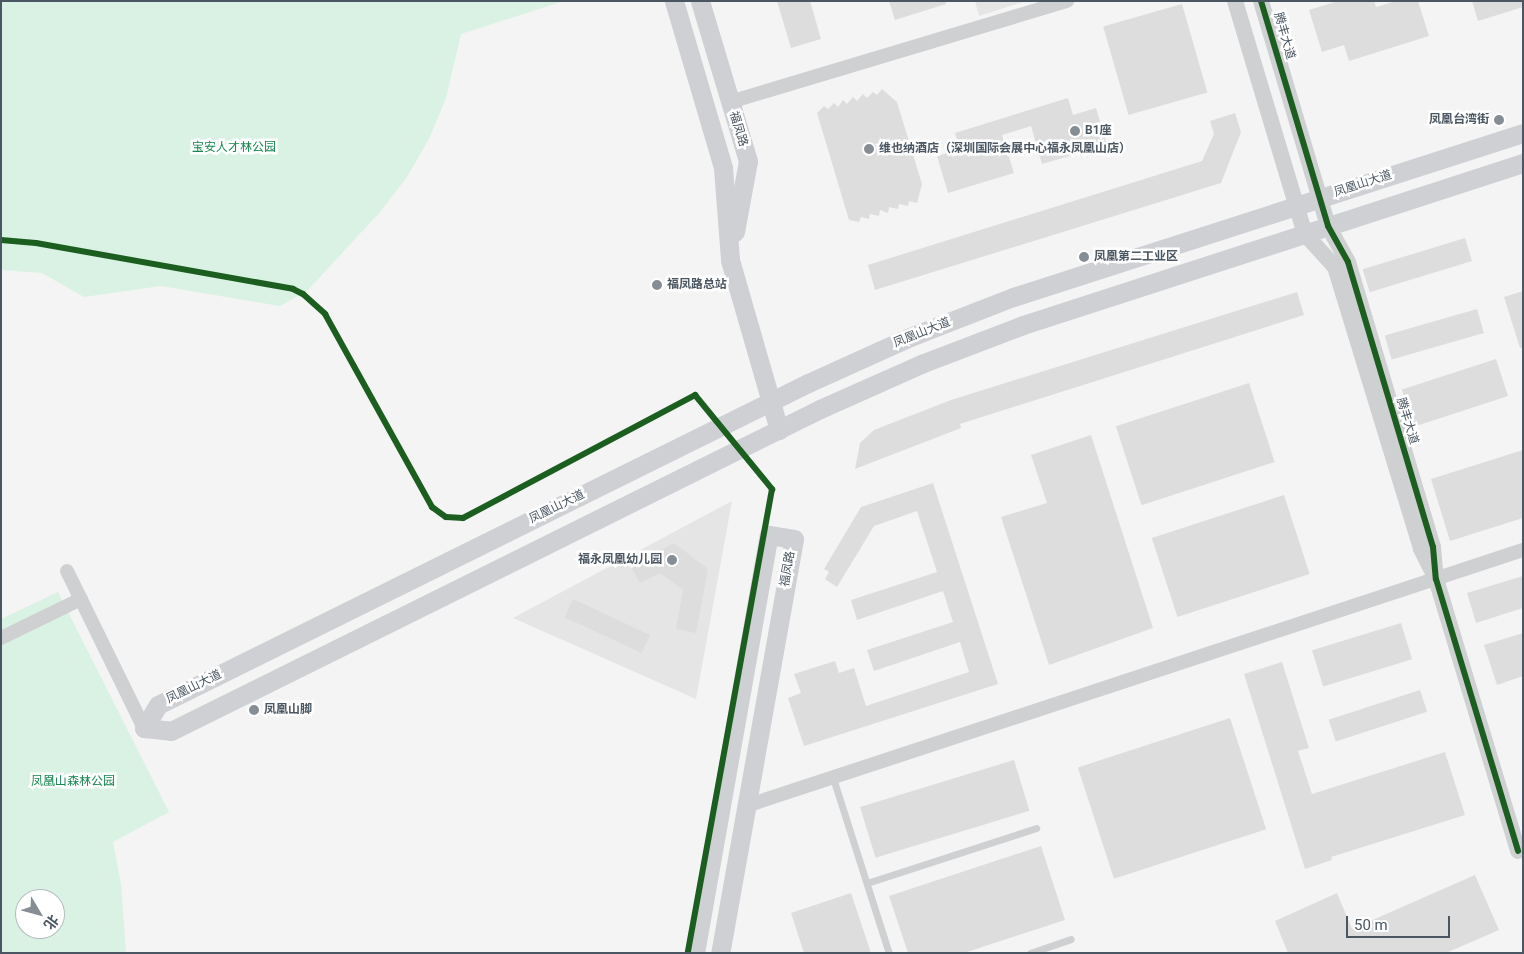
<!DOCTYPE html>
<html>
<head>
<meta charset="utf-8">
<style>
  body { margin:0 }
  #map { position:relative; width:1524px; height:954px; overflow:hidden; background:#f4f4f4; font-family:Roboto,"Noto Sans SC",sans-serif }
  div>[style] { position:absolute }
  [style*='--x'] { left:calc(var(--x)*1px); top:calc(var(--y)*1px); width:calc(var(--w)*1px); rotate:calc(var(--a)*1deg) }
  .education>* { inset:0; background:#e6e5e6 }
  .green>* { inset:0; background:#d9f2e3 }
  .building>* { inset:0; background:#ddddde; transform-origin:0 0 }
  .service>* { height:7px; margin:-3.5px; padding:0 3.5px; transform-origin:3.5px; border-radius:3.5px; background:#ced0d2 }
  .minor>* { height:14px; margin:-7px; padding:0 7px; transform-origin:7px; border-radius:7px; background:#ced0d2 }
  .tertiary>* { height:16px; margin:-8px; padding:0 8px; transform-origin:8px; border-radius:8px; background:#ced0d2 }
  .secondary>* { height:19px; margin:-9.5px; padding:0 9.5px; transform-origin:9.5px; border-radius:9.5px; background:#ced0d4 }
  .cycleway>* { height:6px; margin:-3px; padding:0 3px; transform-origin:3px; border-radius:3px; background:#1b5e20 }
  .dots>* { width:14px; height:14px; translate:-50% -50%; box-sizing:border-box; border:2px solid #fff; border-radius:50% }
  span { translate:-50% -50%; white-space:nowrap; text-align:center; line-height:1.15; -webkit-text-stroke:5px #fff; paint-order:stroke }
  .street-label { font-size:12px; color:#4a5661 }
  .poi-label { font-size:12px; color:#4a5661; font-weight:700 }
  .right { translate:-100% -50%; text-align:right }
  .left { translate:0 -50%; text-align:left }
  .park-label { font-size:12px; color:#17864f }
  .frame { position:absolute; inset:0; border:2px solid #4a5661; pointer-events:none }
  .north { position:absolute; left:15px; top:889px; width:50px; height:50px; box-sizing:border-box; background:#fff; border:1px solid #b7bbc0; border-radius:50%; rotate:127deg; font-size:14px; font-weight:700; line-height:20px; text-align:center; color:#4a5661 }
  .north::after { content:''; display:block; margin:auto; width:18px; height:22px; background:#868d94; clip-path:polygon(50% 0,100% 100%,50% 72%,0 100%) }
  .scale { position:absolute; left:1346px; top:916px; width:104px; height:22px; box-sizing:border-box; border:2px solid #4a5661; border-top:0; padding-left:6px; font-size:15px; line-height:18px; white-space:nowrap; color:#4a5661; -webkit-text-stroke:4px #fff; paint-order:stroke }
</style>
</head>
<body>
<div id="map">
  <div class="education">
    <div style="clip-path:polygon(975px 1px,1026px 1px,979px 16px)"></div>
    <div style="clip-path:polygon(732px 501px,696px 699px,513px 618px)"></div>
  </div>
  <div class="green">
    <div style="clip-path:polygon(1px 1px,564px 1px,461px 34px,446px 98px,429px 139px,407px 177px,380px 212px,307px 291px,280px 306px,161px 286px,84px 297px,42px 273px,1px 270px)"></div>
    <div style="clip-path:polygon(evenodd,58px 592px,169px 812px,113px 842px,121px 884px,126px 953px,1px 953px,1px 619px,58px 592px,25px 899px,55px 899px,55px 929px,25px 929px,25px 899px)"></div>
  </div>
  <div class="building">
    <div style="clip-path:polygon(777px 1px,810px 1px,821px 39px,791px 48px)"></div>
    <div style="clip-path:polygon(889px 1px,945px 1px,946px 4px,895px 20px)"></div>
    <div style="clip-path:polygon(1338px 1px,1374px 1px,1376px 7px,1396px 1px,1418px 1px,1429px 36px,1349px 61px,1344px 45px,1322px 52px,1309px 10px)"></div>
    <div style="clip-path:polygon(1472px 1px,1523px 1px,1523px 7px,1478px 21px)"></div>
    <div style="left:1182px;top:4px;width:92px;height:82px;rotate:74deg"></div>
    <div style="clip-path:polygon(882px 89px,897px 102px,922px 184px,917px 203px,909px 201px,908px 206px,899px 204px,898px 209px,889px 207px,888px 213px,880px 210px,879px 216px,870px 214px,869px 219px,861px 217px,859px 222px,849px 220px,817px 113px,824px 106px,828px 109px,834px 103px,838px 107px,843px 100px,847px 104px,853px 97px,857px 101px,863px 94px,867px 98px,873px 92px,877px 95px)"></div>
    <div style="clip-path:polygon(1068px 98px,1073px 115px,1096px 108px,1107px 145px,1042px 164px,1031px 126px,1002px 135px,1014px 173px,948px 193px,937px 156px,960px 149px,955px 133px)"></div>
    <div style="clip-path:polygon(1235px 113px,1241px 132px,1221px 183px,875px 290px,868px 265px,1202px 161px,1214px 134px,1210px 121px)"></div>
    <div style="left:1465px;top:238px;width:24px;height:107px;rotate:73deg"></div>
    <div style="clip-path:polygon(1523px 291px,1523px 347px,1520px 348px,1504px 297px)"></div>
    <div style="clip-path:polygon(1297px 292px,1304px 315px,960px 424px,961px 428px,855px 469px,860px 443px,874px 430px,951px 400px)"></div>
    <div style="left:1477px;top:309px;width:25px;height:96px;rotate:74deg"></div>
    <div style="left:1496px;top:359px;width:39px;height:99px;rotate:72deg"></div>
    <div style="left:1249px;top:383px;width:83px;height:140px;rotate:72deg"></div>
    <div style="clip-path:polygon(1091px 435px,1153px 628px,1049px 665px,1001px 517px,1047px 503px,1031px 455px)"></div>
    <div style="clip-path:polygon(1523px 450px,1523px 518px,1450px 541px,1431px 479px)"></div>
    <div style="clip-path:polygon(933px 483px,998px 684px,804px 746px,788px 698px,801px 693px,794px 674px,835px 661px,839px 673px,854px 668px,866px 706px,969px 672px,960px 642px,874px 671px,867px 650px,953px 622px,943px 591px,857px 620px,851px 600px,937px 572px,917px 511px,874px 526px,837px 587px,825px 579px,829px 572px,824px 569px,861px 507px)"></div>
    <div style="left:1284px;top:495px;width:83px;height:139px;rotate:72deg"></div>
    <div style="clip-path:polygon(674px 543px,708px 569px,696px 633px,676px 629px,683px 590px,660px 573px,640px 583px,630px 565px)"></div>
    <div style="clip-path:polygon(1523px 576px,1523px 608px,1476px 623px,1467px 593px)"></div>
    <div style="left:573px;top:599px;width:85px;height:20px;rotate:25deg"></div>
    <div style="left:1401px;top:623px;width:38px;height:93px;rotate:73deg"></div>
    <div style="clip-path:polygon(1523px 633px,1523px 676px,1497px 685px,1484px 645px)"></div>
    <div style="clip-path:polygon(1282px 662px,1309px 748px,1298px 751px,1312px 794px,1445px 752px,1465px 815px,1331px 857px,1332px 860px,1305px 869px,1244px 674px)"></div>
    <div style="left:1420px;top:690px;width:23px;height:96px;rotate:72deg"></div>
    <div style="left:1230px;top:718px;width:117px;height:160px;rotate:72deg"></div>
    <div style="left:1014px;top:760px;width:53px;height:161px;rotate:73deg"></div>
    <div style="clip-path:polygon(1041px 846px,1065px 920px,964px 953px,908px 953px,889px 896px)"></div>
    <div style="clip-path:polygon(1475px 875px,1499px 930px,1446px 953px,1288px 953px,1275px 921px,1337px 893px,1352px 929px)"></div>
    <div style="clip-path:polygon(851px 893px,871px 953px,804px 953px,791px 913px)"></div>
  </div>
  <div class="service">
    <div style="--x:833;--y:778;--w:184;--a:72.3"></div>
    <div style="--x:867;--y:883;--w:178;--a:-18"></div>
    <div style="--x:1030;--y:953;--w:43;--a:-18.9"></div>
  </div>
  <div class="minor">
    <div style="--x:730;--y:102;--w:352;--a:-16.7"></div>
    <div style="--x:67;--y:571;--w:175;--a:63.9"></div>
    <div style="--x:1;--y:638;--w:89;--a:-26"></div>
    <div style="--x:746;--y:806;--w:818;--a:-18.24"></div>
  </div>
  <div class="tertiary">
    <div style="--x:1235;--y:1;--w:243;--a:73.3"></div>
    <div style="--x:1305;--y:234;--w:45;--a:47.7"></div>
    <div style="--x:1335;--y:267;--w:295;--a:73"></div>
    <div style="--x:1421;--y:549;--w:25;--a:63"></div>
    <div style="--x:1261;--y:1;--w:235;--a:73.4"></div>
    <div style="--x:1328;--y:226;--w:41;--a:60.9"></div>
    <div style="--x:1348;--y:262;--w:297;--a:73.4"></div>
    <div style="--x:1433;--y:547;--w:32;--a:85"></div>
    <div style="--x:1436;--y:579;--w:284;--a:73.2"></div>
  </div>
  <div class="secondary">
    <div style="--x:674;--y:1;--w:174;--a:73.6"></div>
    <div style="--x:723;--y:168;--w:92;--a:85.6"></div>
    <div style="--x:730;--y:260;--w:177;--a:73.9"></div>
    <div style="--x:700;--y:1;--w:167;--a:73.3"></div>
    <div style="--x:748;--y:161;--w:72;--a:100.4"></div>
    <div style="--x:1523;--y:133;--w:536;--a:162.17"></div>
    <div style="--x:1013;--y:297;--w:110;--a:158.8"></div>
    <div style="--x:910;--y:337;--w:112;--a:155.7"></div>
    <div style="--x:808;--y:383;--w:725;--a:153.65"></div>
    <div style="--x:158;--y:705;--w:27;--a:121"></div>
    <div style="--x:144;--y:728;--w:27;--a:6"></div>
    <div style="--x:171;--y:731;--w:724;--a:-26.39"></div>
    <div style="--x:820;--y:409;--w:111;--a:-24"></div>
    <div style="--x:921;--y:364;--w:109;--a:-20.9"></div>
    <div style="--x:1023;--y:325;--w:526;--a:-17.95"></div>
    <div style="--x:695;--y:953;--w:424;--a:-80"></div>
    <div style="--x:769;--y:535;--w:25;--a:9"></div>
    <div style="--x:794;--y:539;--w:421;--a:100.1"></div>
  </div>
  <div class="cycleway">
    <div style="--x:1261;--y:1;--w:235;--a:73.4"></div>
    <div style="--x:1328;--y:226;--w:41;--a:60.9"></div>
    <div style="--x:1348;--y:262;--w:297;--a:73.4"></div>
    <div style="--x:1433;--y:547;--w:32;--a:85"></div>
    <div style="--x:1436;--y:579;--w:284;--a:73.2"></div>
    <div style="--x:1;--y:240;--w:35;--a:5"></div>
    <div style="--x:36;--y:243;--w:261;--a:10.1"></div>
    <div style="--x:293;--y:289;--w:11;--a:27"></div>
    <div style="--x:303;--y:294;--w:30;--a:42"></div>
    <div style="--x:325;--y:314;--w:221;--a:61"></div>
    <div style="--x:432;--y:507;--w:17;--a:36"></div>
    <div style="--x:446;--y:517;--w:17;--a:3"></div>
    <div style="--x:463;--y:518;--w:263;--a:-27.9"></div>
    <div style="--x:695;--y:395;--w:122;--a:50.7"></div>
    <div style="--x:772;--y:489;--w:472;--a:100.3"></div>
  </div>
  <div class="dots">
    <div style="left:1499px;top:120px;background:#868d94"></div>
    <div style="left:1075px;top:131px;background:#868d94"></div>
    <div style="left:869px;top:149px;background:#868d94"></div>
    <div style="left:1084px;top:257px;background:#868d94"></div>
    <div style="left:657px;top:285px;background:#868d94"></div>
    <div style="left:672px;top:560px;background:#868d94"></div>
    <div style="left:254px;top:710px;background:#868d94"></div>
  </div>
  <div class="street-label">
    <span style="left:1284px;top:36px;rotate:74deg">腾丰大道</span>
    <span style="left:738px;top:129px;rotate:73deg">福凤路</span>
    <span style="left:1363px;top:184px;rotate:-18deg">凤凰山大道</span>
    <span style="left:922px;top:333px;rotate:-22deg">凤凰山大道</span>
    <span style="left:1407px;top:421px;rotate:73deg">腾丰大道</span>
    <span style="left:557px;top:507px;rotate:-26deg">凤凰山大道</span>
    <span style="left:788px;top:569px;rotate:-80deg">福凤路</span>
    <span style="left:194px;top:687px;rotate:-26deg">凤凰山大道</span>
  </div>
  <div class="poi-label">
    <span class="right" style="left:1489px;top:120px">凤凰台湾街</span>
    <span class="left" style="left:1085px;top:131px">B1座</span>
    <span class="left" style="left:879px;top:149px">维也纳酒店（深圳国际会展中心福永凤凰山店）</span>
    <span class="left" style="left:1094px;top:257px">凤凰第二工业区</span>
    <span class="left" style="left:667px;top:285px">福凤路总站</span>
    <span class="right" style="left:662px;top:560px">福永凤凰幼儿园</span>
    <span class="left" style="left:264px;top:710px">凤凰山脚</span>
  </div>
  <div class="park-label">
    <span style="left:234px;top:148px">宝安人才林公园</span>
    <span style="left:73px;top:782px">凤凰山森林公园</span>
  </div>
  <div class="frame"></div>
  <div class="north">北</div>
  <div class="scale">50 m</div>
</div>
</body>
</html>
